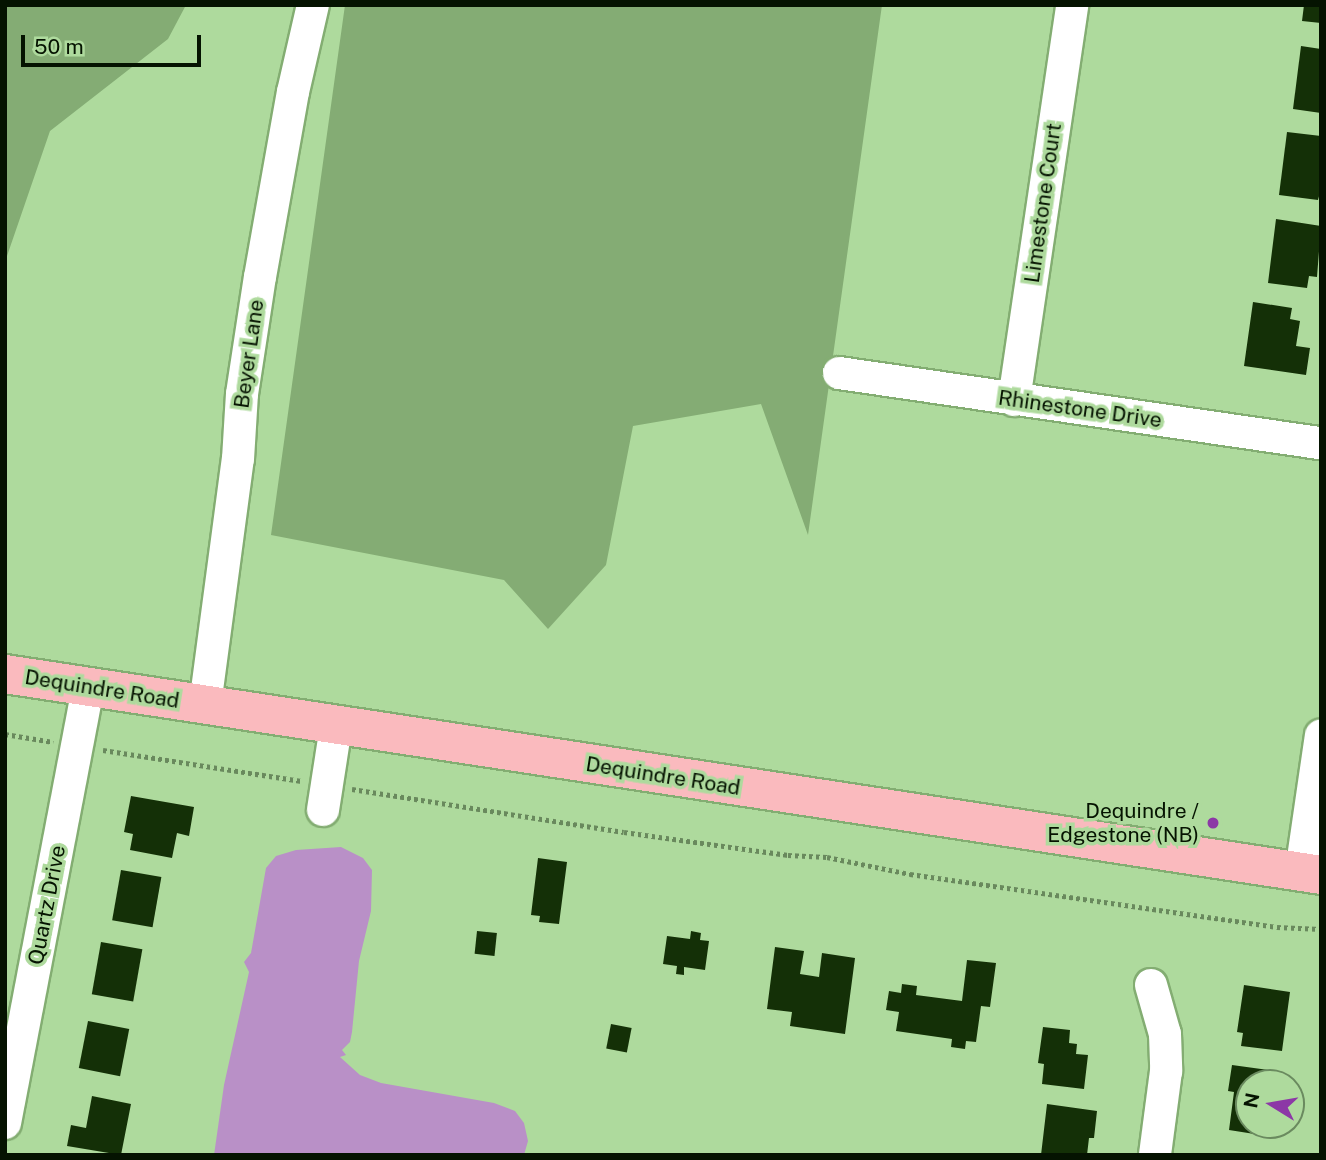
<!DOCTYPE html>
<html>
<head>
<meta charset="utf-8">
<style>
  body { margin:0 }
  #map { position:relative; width:1326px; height:1160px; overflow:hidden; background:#aeda9d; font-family:"Public Sans",sans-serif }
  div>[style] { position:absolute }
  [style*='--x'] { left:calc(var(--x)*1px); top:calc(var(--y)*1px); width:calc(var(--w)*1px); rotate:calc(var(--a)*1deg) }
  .forest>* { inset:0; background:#84ac74 }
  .water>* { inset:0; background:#b990c7 }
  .building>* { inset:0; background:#143007; transform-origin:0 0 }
  .path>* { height:4.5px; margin-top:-2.25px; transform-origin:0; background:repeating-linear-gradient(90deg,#69895d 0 3.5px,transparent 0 7px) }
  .roads { filter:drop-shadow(2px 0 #83ad72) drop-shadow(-2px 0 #83ad72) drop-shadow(0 2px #83ad72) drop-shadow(0 -2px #83ad72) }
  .minor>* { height:32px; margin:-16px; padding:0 16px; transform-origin:16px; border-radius:16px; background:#fff }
  .major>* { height:38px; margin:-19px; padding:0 19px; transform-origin:19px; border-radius:19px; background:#fababe }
  .dots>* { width:19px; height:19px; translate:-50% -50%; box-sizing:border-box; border:4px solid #aeda9d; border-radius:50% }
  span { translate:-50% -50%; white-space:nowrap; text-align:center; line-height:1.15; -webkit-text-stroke:7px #aeda9d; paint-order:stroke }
  .street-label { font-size:21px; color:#051301 }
  .poi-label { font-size:21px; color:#051301 }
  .right { translate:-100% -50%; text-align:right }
  .frame { position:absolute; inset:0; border:7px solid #051301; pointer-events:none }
  .north { position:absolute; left:1235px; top:1069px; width:70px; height:70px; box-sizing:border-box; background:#aeda9d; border:2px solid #6a8a5f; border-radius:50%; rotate:281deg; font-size:19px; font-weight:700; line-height:28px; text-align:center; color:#051301 }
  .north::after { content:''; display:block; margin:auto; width:24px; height:32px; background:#8c38a6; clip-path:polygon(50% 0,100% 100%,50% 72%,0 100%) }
  .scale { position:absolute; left:21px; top:35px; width:180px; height:32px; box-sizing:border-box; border:4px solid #051301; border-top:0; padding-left:9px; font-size:21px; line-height:24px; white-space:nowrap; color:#051301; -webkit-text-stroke:5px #aeda9d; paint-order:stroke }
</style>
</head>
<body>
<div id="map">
  <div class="forest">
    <div style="clip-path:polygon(5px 5px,186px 5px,168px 39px,50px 131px,7px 256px)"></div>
    <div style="clip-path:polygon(345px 5px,882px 5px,808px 535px,761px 404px,633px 426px,606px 565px,548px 629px,504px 580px,271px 535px)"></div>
  </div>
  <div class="water">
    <div style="clip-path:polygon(341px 847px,363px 858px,372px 870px,371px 911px,359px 961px,352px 1032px,350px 1042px,342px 1050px,346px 1055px,340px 1057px,360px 1075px,381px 1083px,494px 1103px,515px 1111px,524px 1123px,528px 1141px,524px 1155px,214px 1155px,224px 1085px,249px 972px,244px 962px,251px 953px,266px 868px,276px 856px,296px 850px)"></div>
  </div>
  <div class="building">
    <div style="clip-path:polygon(1304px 5px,1321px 5px,1321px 23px,1302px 21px)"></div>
    <div style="clip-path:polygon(1301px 46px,1321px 49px,1321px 113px,1293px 109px)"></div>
    <div style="clip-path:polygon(1287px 132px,1321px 136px,1321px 189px,1318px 200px,1279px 195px)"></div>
    <div style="clip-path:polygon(1276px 219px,1321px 226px,1317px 277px,1309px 276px,1307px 288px,1268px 283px)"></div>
    <div style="clip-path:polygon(1253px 302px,1292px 308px,1290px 319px,1300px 321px,1296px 346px,1310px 348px,1306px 375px,1244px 366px)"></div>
    <div style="clip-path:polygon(131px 796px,194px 807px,189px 836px,177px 833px,172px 858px,130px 850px,133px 834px,124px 832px)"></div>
    <div style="clip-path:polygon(538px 858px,567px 862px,559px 924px,539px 922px,540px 916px,531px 915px)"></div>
    <div style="left:121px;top:870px;width:41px;height:51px;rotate:10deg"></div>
    <div style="left:477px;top:931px;width:20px;height:23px;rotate:6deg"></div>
    <div style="clip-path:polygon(691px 931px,701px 933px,700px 940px,709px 941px,705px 970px,684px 967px,684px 975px,676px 974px,677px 966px,663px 964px,667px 936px,690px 939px)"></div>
    <div style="left:101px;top:942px;width:42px;height:53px;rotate:10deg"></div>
    <div style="clip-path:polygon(775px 947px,804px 951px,800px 974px,819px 977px,822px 953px,855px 958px,845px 1034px,790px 1026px,792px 1012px,767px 1009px)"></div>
    <div style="clip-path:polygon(967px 960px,996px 963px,990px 1007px,981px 1006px,976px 1042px,966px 1041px,965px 1049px,951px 1047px,952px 1039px,896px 1031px,899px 1012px,886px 1010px,889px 991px,901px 993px,902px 984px,917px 986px,916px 995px,962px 1001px)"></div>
    <div style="clip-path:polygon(1244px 985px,1290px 992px,1282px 1051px,1241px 1046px,1243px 1033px,1237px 1032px)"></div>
    <div style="left:88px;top:1021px;width:42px;height:48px;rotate:11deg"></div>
    <div style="left:611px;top:1024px;width:21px;height:25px;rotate:11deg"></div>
    <div style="clip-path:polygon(1043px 1027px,1070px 1030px,1069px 1043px,1077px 1044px,1076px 1054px,1088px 1055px,1084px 1089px,1042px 1084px,1044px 1064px,1038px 1063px)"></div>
    <div style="clip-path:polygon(1232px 1065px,1283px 1072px,1282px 1083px,1249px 1083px,1249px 1125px,1276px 1125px,1274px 1137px,1229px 1130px,1234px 1092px,1228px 1091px)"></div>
    <div style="clip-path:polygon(92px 1096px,131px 1104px,121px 1155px,67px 1146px,71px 1125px,86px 1128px)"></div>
    <div style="clip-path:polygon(1047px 1104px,1097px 1111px,1094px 1138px,1089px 1138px,1087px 1155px,1041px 1155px)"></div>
  </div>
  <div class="path">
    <div style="--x:5;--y:734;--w:49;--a:9.5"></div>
    <div style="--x:103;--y:750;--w:201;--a:8.9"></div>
    <div style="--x:352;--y:789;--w:275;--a:9"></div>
    <div style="--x:624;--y:832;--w:166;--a:8"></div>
    <div style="--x:788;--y:855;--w:39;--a:3"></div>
    <div style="--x:827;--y:857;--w:85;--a:11.6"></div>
    <div style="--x:910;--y:874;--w:252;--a:8.2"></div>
    <div style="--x:1159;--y:910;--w:119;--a:8.2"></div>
    <div style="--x:1277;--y:927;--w:44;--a:2.6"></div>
  </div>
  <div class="roads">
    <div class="minor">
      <div style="--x:839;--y:373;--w:487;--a:8.3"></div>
      <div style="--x:1014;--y:400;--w:399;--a:-81.6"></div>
      <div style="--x:205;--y:705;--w:248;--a:-82.4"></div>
      <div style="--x:238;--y:459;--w:65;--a:-86.5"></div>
      <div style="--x:242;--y:394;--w:118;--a:-81.3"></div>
      <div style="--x:260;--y:277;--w:188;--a:-79.9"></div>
      <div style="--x:293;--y:92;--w:89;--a:-77.1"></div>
      <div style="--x:323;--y:810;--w:85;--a:-81.2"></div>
      <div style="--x:1301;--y:872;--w:138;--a:-81.7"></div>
      <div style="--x:1151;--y:985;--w:51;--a:74.1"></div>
      <div style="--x:1165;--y:1034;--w:37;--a:88"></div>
      <div style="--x:1166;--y:1071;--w:85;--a:97.5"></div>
      <div style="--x:5;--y:1123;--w:444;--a:-79.2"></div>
    </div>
    <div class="major">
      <div style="--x:5;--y:674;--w:1331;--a:8.68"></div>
    </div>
  </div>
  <div class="dots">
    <div style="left:1213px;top:823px;background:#8c38a6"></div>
  </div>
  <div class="street-label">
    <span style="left:1043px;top:203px;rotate:-82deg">Limestone Court</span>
    <span style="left:249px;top:354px;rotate:-82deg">Beyer Lane</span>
    <span style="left:1080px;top:409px;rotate:8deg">Rhinestone Drive</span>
    <span style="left:102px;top:689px;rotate:9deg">Dequindre Road</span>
    <span style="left:663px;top:776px;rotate:9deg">Dequindre Road</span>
    <span style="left:47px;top:905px;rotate:-79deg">Quartz Drive</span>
  </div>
  <div class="poi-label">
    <span class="right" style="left:1199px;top:823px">Dequindre /<br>Edgestone (NB)</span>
  </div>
  <div class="frame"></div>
  <div class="north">N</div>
  <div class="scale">50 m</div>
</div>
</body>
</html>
